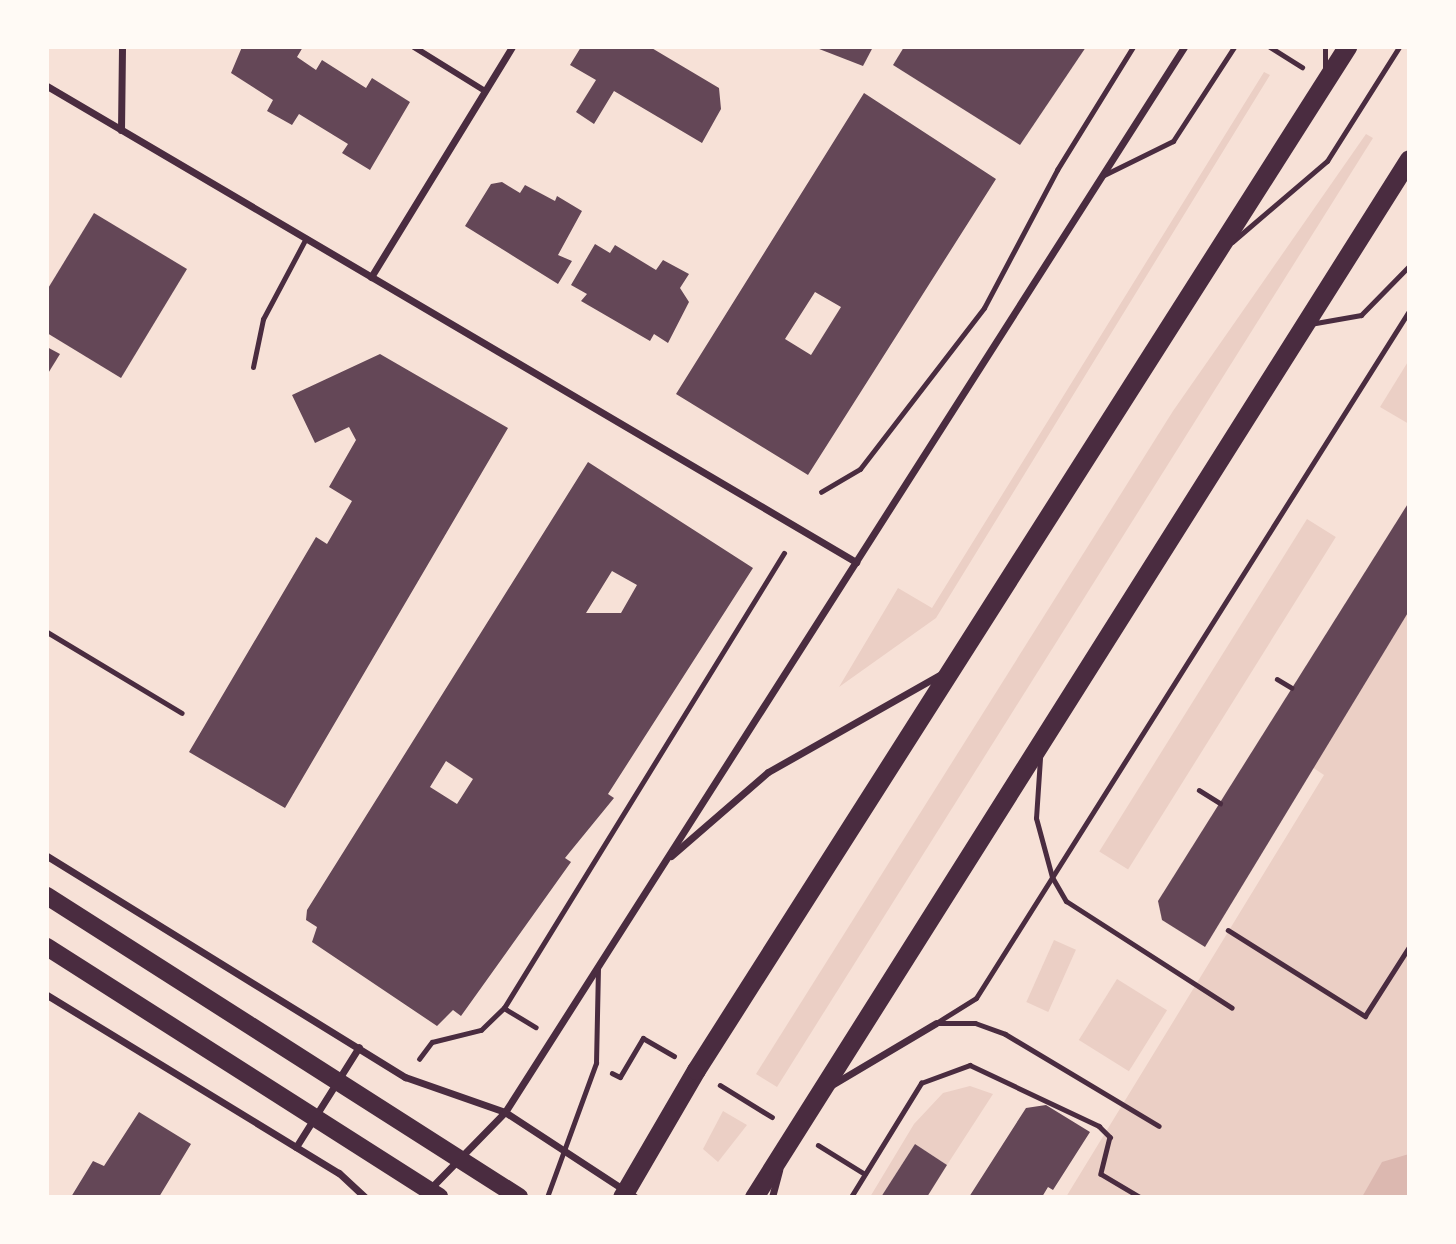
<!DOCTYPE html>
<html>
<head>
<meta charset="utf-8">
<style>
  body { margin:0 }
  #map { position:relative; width:1456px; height:1244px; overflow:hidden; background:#f7e1d7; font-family:Georgia,serif }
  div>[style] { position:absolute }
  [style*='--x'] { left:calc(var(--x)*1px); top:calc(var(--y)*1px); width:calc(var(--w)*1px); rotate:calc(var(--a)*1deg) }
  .green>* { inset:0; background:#ebcfc5; transform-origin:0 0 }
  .water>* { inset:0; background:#dcb8b0 }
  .building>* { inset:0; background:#644757 }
  .path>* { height:4.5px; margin:-2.25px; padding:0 2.25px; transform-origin:2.25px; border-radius:2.25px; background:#4a2c40 }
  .service>* { height:5px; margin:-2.5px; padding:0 2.5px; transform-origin:2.5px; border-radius:2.5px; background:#4a2c40 }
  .pedestrian>* { height:6px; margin:-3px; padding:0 3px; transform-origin:3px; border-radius:3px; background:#4a2c40 }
  .minor>* { height:7px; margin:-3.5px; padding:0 3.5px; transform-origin:3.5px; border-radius:3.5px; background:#4a2c40 }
  .primary>* { height:18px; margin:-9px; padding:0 9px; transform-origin:9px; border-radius:9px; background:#4a2c40 }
  .trunk>* { height:19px; margin:-9.5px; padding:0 9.5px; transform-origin:9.5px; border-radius:9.5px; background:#4a2c40 }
  span { translate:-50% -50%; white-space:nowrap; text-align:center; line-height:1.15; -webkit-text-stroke:5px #fffaf5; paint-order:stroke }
  .frame { position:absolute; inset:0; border:49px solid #fffaf5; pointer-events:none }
</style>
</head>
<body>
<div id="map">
  <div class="green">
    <div style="clip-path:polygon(1264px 72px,1270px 75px,936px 618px,839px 687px,898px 588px,932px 608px)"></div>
    <div style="clip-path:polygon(1366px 134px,1373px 138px,777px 1087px,756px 1074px,1173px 411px)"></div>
    <div style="clip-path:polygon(1409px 360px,1409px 424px,1380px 407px)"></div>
    <div style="left:1307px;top:519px;width:34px;height:392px;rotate:32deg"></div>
    <div style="clip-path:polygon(1409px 611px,1409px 1197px,1066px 1197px,1324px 775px,1312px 767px)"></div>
    <div style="left:1054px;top:940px;width:24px;height:68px;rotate:24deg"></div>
    <div style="left:1117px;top:979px;width:59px;height:72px;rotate:32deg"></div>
    <div style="clip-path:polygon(970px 1086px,993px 1094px,947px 1165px,915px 1144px,881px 1197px,870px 1197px,914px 1124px,943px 1093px)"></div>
    <div style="clip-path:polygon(723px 1111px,747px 1125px,718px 1162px,703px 1149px)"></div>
  </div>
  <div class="water">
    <div style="clip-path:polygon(1409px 1154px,1409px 1197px,1362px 1197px,1382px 1162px)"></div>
  </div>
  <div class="building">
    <div style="clip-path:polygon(242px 47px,303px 47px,297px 57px,316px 70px,322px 60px,366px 88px,372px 78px,410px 102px,370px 170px,342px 153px,348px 144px,299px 114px,292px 125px,267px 111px,273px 100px,231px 73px)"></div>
    <div style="clip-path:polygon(581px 47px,650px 47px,719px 88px,721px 109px,702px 143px,614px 91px,594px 124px,576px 112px,596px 80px,570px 65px)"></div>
    <div style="clip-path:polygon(814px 47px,873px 47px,863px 66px)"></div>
    <div style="clip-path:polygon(904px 47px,1086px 47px,1020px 145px,893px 65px)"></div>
    <div style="clip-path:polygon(evenodd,864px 93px,996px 179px,808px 475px,676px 394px,864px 93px,815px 292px,841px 307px,811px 355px,785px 339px,815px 292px)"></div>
    <div style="clip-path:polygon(502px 182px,520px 193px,525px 185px,555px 201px,557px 196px,582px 211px,558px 255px,572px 261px,558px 284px,465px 226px,491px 184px)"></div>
    <div style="clip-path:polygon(94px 213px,187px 269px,121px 378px,47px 333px,47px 290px)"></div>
    <div style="clip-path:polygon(595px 244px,610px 253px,615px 245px,656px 270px,663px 260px,689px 274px,680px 288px,689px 302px,668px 343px,654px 334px,650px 341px,581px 301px,587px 294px,571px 285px)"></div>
    <div style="clip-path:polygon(47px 347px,60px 354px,47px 375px)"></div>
    <div style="clip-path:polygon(380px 354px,508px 428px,285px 808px,189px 752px,316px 537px,327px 544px,352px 501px,329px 487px,356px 440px,349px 427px,315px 443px,292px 395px)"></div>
    <div style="clip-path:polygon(evenodd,588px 462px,753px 568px,608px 794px,614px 798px,565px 858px,571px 862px,461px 1016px,453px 1010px,437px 1026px,312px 942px,317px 927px,306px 920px,307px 910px,588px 462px,612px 571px,637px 585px,621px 613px,586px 613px,612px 571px,588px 462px,446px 761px,473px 779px,457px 804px,430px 787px,446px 761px)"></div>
    <div style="clip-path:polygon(1409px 502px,1409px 611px,1205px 947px,1162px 920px,1158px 901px)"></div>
    <div style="clip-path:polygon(1046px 1105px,1090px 1132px,1053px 1190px,1048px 1187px,1042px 1197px,969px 1197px,1026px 1108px)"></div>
    <div style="clip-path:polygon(139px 1112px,191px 1144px,159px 1197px,71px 1197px,93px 1161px,104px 1166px)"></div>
    <div style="clip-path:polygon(915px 1144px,947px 1165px,927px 1197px,881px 1197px)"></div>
  </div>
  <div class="path">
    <div style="--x:1270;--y:47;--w:38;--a:32"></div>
    <div style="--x:821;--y:492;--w:45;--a:-30.5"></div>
    <div style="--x:860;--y:469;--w:203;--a:-52.4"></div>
    <div style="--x:984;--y:308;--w:156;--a:-62.1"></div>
    <div style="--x:1057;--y:170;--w:145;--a:-58.3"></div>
    <div style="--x:1277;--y:679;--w:17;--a:31"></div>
    <div style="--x:1199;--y:790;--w:25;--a:32"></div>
    <div style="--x:1228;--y:930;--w:162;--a:32.1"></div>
    <div style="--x:1365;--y:1016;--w:82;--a:-57.5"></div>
    <div style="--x:504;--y:1008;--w:534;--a:-58.39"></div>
    <div style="--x:419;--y:1059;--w:21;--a:-53"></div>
    <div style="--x:432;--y:1042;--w:50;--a:-13.8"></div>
    <div style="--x:481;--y:1030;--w:32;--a:-44"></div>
    <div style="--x:504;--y:1008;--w:37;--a:31"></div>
    <div style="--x:612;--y:1073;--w:9;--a:27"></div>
    <div style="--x:620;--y:1077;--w:45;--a:-59.5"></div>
    <div style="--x:643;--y:1038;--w:36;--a:30"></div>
    <div style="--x:720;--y:1085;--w:61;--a:31.6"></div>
    <div style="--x:818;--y:1145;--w:55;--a:31.7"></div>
    <div style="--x:851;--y:1197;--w:134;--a:-58.4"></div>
    <div style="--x:921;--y:1083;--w:52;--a:-20.2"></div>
    <div style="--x:970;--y:1065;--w:143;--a:25.3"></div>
    <div style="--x:1099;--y:1126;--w:16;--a:45"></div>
    <div style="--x:1110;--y:1137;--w:38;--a:104"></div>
    <div style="--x:1101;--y:1174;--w:45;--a:30.5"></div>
  </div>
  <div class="service">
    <div style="--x:1325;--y:47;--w:22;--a:90"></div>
    <div style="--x:1104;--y:175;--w:77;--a:-26.2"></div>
    <div style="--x:1173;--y:141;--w:112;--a:-57"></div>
    <div style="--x:1232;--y:242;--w:125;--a:-40.5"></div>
    <div style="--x:1327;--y:161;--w:135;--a:-57.7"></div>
    <div style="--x:1310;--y:324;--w:52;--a:-10"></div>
    <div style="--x:1361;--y:315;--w:69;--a:-45.6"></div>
    <div style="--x:253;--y:367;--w:49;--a:-78.2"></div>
    <div style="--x:263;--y:319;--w:92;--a:-62"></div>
    <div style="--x:47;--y:632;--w:157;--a:31"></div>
    <div style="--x:1040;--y:758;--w:60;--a:93.8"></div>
    <div style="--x:1036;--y:818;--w:61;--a:74.8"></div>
    <div style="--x:1052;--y:877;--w:28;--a:60"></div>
    <div style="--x:1066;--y:901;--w:197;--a:32.8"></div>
    <div style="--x:936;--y:1023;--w:47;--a:-32"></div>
    <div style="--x:976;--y:998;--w:812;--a:-57.78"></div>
    <div style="--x:936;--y:1023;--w:39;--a:0"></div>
    <div style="--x:975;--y:1023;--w:32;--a:20"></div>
    <div style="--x:1005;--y:1034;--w:179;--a:30.9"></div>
    <div style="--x:547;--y:1197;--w:143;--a:-69.9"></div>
    <div style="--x:596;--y:1063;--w:96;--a:-88.8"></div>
  </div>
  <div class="pedestrian">
    <div style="--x:414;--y:47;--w:84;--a:31.8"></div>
  </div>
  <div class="minor">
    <div style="--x:47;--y:86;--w:939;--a:30.47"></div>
    <div style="--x:121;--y:130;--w:83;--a:-89.3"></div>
    <div style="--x:371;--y:277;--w:270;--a:-58.5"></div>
    <div style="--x:47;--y:856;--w:421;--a:31.7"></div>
    <div style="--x:405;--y:1077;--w:106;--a:19.3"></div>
    <div style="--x:505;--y:1112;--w:155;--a:33.2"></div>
    <div style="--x:671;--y:856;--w:128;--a:-40.9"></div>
    <div style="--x:768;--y:772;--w:199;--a:-29.5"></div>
    <div style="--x:47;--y:995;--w:342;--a:31.4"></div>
    <div style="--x:339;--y:1173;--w:35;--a:43"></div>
    <div style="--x:830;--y:1086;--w:123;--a:-30.7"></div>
    <div style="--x:296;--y:1147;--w:118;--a:-57.8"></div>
    <div style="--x:422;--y:1197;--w:119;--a:-45.7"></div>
    <div style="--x:505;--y:1112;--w:1263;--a:-57.48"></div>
    <div style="--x:772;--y:1197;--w:28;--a:-75"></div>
  </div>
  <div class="primary">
    <div style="--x:47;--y:896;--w:560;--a:32.53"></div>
    <div style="--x:47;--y:947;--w:465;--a:32.5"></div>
  </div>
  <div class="trunk">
    <div style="--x:622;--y:1197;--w:147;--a:-59.8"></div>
    <div style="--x:696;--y:1070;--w:1213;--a:-57.53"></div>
    <div style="--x:754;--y:1197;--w:1227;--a:-57.75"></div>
  </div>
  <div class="frame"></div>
</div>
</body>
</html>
